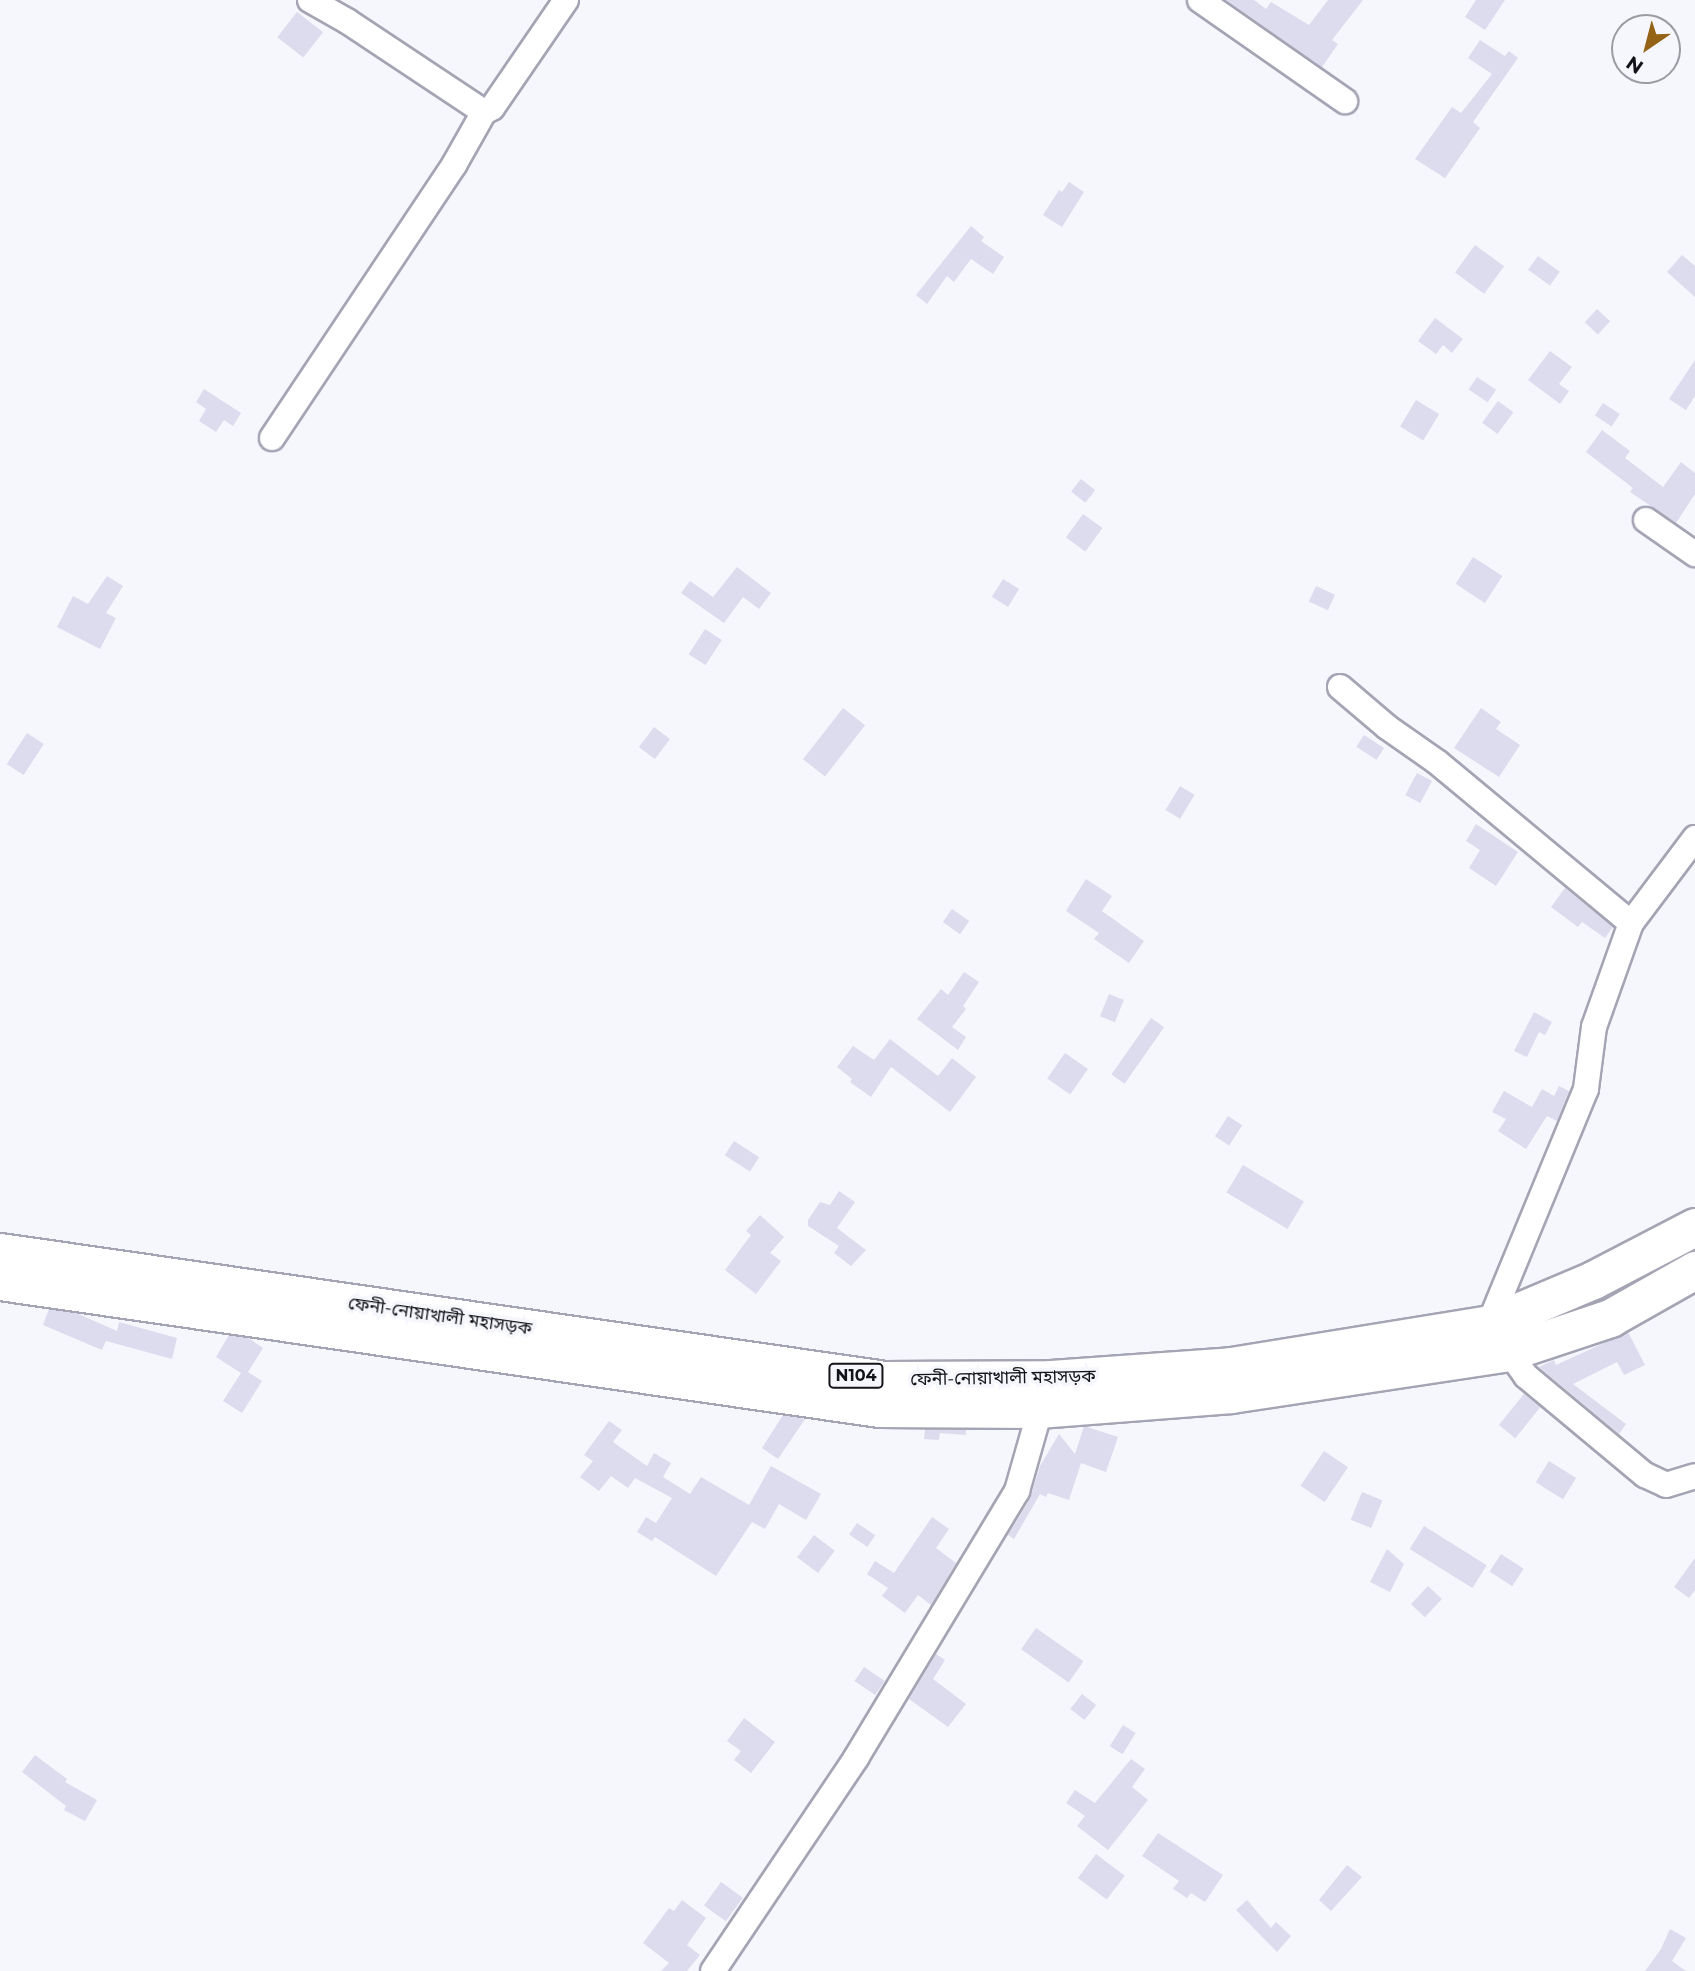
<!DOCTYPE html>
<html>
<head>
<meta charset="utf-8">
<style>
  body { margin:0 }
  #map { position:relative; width:1695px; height:1971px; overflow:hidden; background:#f6f6fd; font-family:Montserrat,"Noto Sans Bengali",sans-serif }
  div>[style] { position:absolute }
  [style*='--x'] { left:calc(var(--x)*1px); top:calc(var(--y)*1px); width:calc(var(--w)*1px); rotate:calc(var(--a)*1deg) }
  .building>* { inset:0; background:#dcdcee; transform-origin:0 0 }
  .roads { filter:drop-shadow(2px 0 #a4a4b4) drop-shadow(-2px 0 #a4a4b4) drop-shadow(0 2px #a4a4b4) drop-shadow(0 -2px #a4a4b4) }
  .minor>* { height:24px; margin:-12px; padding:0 12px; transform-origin:12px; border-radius:12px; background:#fff }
  .highway>* { height:37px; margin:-18.5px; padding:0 18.5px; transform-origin:18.5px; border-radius:18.5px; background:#fff }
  span { translate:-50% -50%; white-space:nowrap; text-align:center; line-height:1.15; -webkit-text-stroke:7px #f6f6fd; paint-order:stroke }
  .shield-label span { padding:2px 5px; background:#f6f6fd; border:2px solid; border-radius:5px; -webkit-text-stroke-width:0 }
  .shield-label { font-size:16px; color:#131319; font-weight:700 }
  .street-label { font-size:18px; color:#131319 }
  .north { position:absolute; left:1611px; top:14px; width:70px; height:70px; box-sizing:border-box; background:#f6f6fd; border:2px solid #9b9ba2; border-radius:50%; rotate:215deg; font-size:19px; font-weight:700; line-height:28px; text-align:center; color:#131319 }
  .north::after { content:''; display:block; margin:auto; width:24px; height:32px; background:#956316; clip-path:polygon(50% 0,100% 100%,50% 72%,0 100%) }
</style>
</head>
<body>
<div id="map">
  <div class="building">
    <div style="clip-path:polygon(1226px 0,1254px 0,1266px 9px,1271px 2px,1309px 25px,1328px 0,1363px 0,1332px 40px,1338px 44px,1322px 67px)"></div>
    <div style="clip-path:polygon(1476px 0,1505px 0,1485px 30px,1465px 17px)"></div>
    <div style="left:297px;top:12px;width:33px;height:32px;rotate:38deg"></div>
    <div style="clip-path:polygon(1480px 40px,1505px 56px,1509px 51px,1518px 58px,1473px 122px,1480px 128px,1445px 178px,1415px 159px,1452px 107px,1461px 113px,1492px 74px,1468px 58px)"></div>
    <div style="clip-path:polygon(1069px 182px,1084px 192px,1062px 227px,1043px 215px,1059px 190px,1062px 192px)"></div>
    <div style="clip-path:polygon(971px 226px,984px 237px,981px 241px,1004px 257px,993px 274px,971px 259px,954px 282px,947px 276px,927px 304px,916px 295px)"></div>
    <div style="left:1475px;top:245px;width:36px;height:34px;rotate:36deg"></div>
    <div style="clip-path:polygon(1682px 255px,1695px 266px,1695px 297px,1667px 272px)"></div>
    <div style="left:1538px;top:256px;width:27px;height:17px;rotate:36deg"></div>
    <div style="left:1597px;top:309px;width:18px;height:18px;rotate:43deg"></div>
    <div style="clip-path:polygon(1435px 318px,1463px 339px,1452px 353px,1443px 345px,1436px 354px,1418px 341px)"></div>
    <div style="clip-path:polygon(1550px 351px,1572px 367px,1559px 384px,1569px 391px,1560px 404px,1528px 380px)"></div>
    <div style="clip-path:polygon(1695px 360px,1695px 396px,1686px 410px,1669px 399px)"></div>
    <div style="left:1477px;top:377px;width:23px;height:15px;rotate:34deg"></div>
    <div style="clip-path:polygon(204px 389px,241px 413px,233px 426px,224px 420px,216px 432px,199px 421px,206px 409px,196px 402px)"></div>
    <div style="left:1416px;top:400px;width:27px;height:31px;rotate:31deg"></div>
    <div style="left:1498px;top:401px;width:19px;height:27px;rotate:36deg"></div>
    <div style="left:1603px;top:403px;width:20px;height:15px;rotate:33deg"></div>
    <div style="clip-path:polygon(1602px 430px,1630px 451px,1625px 458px,1663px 487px,1681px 462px,1695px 473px,1695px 494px,1676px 523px,1630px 492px,1633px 488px,1586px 452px)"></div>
    <div style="left:1081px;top:479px;width:18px;height:16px;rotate:38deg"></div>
    <div style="left:1083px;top:514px;width:24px;height:29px;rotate:36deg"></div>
    <div style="left:1473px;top:557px;width:35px;height:32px;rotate:33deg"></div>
    <div style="clip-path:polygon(737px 567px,771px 593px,759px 609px,743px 597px,724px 623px,681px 593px,690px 581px,713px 597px)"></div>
    <div style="clip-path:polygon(107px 576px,123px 586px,106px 613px,116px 618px,100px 649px,57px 627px,73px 596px,88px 604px)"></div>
    <div style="left:1003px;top:579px;width:19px;height:21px;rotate:32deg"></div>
    <div style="left:1316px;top:586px;width:21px;height:17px;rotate:25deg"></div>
    <div style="left:705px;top:629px;width:20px;height:30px;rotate:33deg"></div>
    <div style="left:843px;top:708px;width:28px;height:65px;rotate:38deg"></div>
    <div style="clip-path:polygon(1481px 708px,1501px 722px,1496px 729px,1520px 745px,1499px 777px,1454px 748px)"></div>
    <div style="left:654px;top:727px;width:20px;height:25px;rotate:37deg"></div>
    <div style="left:27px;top:733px;width:20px;height:37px;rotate:33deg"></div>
    <div style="left:1364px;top:735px;width:24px;height:14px;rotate:33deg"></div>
    <div style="left:1417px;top:773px;width:17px;height:25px;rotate:28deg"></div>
    <div style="left:1180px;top:786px;width:17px;height:28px;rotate:31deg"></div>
    <div style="clip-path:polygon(1476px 824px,1518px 852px,1496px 886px,1469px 868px,1480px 850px,1466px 841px)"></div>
    <div style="clip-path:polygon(1086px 879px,1112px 896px,1102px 911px,1144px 941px,1129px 963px,1094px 939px,1099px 933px,1066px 911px)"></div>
    <div style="clip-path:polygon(1565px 888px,1613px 927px,1605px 938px,1582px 922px,1578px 927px,1551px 907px)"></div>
    <div style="left:952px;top:909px;width:21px;height:16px;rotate:35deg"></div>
    <div style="clip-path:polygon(964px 972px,979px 982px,963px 1006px,966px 1009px,952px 1027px,966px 1037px,958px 1050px,917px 1019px,941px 989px,948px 995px)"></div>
    <div style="left:1109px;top:994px;width:16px;height:24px;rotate:22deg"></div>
    <div style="clip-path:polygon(1534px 1012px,1552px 1022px,1545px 1035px,1539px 1032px,1527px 1057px,1514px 1051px)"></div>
    <div style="left:1151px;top:1018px;width:16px;height:69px;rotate:35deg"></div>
    <div style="clip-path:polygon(890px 1039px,938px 1076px,952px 1058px,976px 1077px,950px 1112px,891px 1067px,871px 1097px,850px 1082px,852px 1079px,837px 1067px,853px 1046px,874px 1060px)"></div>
    <div style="left:1065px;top:1053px;width:28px;height:31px;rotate:35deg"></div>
    <div style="clip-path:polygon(1559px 1086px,1569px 1091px,1557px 1121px,1547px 1116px,1526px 1149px,1498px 1131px,1506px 1119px,1492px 1112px,1504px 1091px,1532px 1107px,1542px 1089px,1554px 1096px)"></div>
    <div style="left:1228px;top:1116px;width:17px;height:24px;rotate:33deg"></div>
    <div style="left:734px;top:1141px;width:30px;height:17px;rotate:33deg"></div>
    <div style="left:1243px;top:1165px;width:71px;height:32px;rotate:31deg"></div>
    <div style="clip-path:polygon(839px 1191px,855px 1202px,837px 1228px,866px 1250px,851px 1266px,834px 1253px,839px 1246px,808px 1226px,808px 1220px,820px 1202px,830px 1205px)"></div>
    <div style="clip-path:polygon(760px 1215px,784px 1237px,770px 1253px,781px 1261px,756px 1294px,725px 1270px,751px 1235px,746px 1231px)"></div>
    <div style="clip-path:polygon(49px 1309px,76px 1313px,117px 1331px,119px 1322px,177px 1338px,172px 1359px,106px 1341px,102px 1350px,43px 1325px)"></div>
    <div style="clip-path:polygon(1628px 1332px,1645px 1365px,1624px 1375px,1617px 1362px,1573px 1384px,1626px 1424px,1619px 1434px,1539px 1367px,1554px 1360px,1556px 1365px)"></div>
    <div style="clip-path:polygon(229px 1335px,248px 1338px,263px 1348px,248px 1372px,262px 1381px,242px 1413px,223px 1401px,241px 1373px,216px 1357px)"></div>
    <div style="left:1524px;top:1394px;width:21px;height:40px;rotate:39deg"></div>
    <div style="clip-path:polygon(783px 1415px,805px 1419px,778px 1459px,762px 1448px)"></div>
    <div style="clip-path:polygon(609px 1421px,622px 1430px,613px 1442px,647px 1466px,654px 1453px,671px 1463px,663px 1477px,690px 1494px,701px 1477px,749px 1505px,771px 1466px,821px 1494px,806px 1520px,779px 1504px,765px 1529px,752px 1522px,716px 1576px,655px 1537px,652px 1541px,637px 1532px,646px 1517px,656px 1523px,672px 1498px,635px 1478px,628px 1488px,611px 1476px,599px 1491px,580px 1477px,593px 1461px,584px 1455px)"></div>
    <div style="clip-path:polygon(1084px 1426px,1118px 1437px,1106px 1472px,1081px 1463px,1069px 1500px,1048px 1493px,1046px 1497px,1040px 1494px,1014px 1539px,1008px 1535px,1030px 1499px,1040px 1466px,1059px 1434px,1075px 1454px)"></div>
    <div style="clip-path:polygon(925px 1429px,966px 1430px,966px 1435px,940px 1433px,939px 1440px,924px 1439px)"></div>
    <div style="left:1324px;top:1451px;width:29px;height:42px;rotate:34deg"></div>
    <div style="left:1549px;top:1461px;width:32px;height:25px;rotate:32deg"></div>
    <div style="left:1362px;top:1492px;width:22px;height:30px;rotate:22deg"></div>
    <div style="clip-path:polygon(932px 1517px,949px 1529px,936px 1548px,956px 1563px,931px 1605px,918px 1595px,905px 1613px,882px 1596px,888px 1588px,867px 1574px,875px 1561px,894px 1573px)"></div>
    <div style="left:857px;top:1523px;width:22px;height:14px;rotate:34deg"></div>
    <div style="left:1424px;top:1526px;width:74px;height:27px;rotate:32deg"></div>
    <div style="left:814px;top:1535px;width:26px;height:28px;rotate:37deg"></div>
    <div style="clip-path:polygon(1387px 1549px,1404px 1564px,1390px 1592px,1370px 1582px)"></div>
    <div style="left:1501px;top:1554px;width:27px;height:21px;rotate:33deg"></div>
    <div style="clip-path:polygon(1695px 1558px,1695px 1590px,1689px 1598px,1674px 1587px)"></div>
    <div style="left:1428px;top:1586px;width:19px;height:25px;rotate:43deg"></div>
    <div style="left:1036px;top:1628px;width:58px;height:26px;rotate:35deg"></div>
    <div style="clip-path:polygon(936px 1654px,945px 1660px,933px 1679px,966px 1704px,948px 1727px,909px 1699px)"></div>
    <div style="left:864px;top:1667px;width:25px;height:17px;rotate:34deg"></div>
    <div style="left:1082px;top:1694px;width:18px;height:19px;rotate:38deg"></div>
    <div style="clip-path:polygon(744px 1718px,775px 1742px,751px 1773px,734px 1760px,741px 1751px,727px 1741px)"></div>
    <div style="left:1123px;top:1725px;width:15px;height:25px;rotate:32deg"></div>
    <div style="clip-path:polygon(35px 1755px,67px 1779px,65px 1782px,97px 1800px,85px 1821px,64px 1810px,66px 1806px,22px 1772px)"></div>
    <div style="clip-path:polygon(1131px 1759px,1145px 1769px,1132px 1787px,1148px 1800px,1108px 1850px,1077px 1826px,1085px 1816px,1066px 1803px,1075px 1790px,1095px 1803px)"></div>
    <div style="clip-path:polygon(1158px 1833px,1223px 1875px,1205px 1902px,1191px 1893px,1187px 1898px,1173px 1889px,1179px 1881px,1142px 1856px)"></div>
    <div style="left:1096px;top:1854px;width:36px;height:30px;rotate:37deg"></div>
    <div style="clip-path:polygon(1347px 1865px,1362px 1877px,1331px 1911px,1319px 1900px)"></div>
    <div style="left:721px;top:1882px;width:27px;height:29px;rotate:36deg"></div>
    <div style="clip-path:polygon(682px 1900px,706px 1918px,687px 1945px,700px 1955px,687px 1971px,661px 1971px,669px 1963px,643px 1943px,669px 1908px,674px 1911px)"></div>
    <div style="clip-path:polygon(1247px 1900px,1271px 1928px,1276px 1922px,1291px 1936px,1277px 1952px,1236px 1910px)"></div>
    <div style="clip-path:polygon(1670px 1929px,1686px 1938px,1672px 1961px,1686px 1971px,1645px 1971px,1661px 1949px)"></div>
  </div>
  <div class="roads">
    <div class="minor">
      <div style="--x:310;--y:0;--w:43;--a:29.6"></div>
      <div style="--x:347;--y:21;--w:164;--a:33.6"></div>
      <div style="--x:1200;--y:0;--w:177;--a:34.9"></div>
      <div style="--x:272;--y:438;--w:328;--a:-56.3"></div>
      <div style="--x:454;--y:165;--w:61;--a:-60.5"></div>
      <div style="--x:484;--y:112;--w:9;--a:-27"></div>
      <div style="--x:492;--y:108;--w:131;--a:-55.6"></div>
      <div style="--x:1646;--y:520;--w:60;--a:34.8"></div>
      <div style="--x:1340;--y:687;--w:62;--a:40.4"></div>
      <div style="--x:1387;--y:727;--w:61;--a:35"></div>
      <div style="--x:1437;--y:762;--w:252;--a:39.7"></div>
      <div style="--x:1695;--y:838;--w:106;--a:127"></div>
      <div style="--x:1631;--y:923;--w:110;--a:109.6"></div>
      <div style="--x:1594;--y:1027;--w:63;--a:97.4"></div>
      <div style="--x:1586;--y:1089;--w:254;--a:112.4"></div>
      <div style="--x:1489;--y:1324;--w:64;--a:54.6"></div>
      <div style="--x:1526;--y:1376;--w:155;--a:39.8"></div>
      <div style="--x:1645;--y:1475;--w:23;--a:25"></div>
      <div style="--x:1666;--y:1485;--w:30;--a:-17"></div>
      <div style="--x:713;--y:1971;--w:257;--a:-56.1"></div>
      <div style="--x:856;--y:1758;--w:312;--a:-58.9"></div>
      <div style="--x:1017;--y:1491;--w:99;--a:-74.1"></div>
    </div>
    <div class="highway">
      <div style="--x:0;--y:1252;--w:894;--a:8.23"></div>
      <div style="--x:885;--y:1380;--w:166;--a:-0.3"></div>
      <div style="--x:1051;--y:1379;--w:180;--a:-4.1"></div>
      <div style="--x:1231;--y:1366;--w:261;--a:-9.2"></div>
      <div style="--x:1489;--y:1324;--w:113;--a:-22.9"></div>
      <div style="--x:1593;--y:1280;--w:115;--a:-27.5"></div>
      <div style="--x:0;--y:1281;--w:888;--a:8.22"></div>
      <div style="--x:879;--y:1408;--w:159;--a:0.4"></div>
      <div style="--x:1038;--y:1409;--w:194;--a:-4.4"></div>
      <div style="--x:1231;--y:1394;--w:280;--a:-8.6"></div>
      <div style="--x:1508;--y:1352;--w:108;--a:-18.4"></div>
      <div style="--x:1610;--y:1318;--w:98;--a:-29.5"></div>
    </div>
  </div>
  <div class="shield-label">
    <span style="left:856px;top:1376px">N104</span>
  </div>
  <div class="street-label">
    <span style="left:440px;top:1316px;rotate:8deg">ফেনী-নোয়াখালী মহাসড়ক</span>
    <span style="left:1003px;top:1378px;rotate:-1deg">ফেনী-নোয়াখালী মহাসড়ক</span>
  </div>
  <div class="north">N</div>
</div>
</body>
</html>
